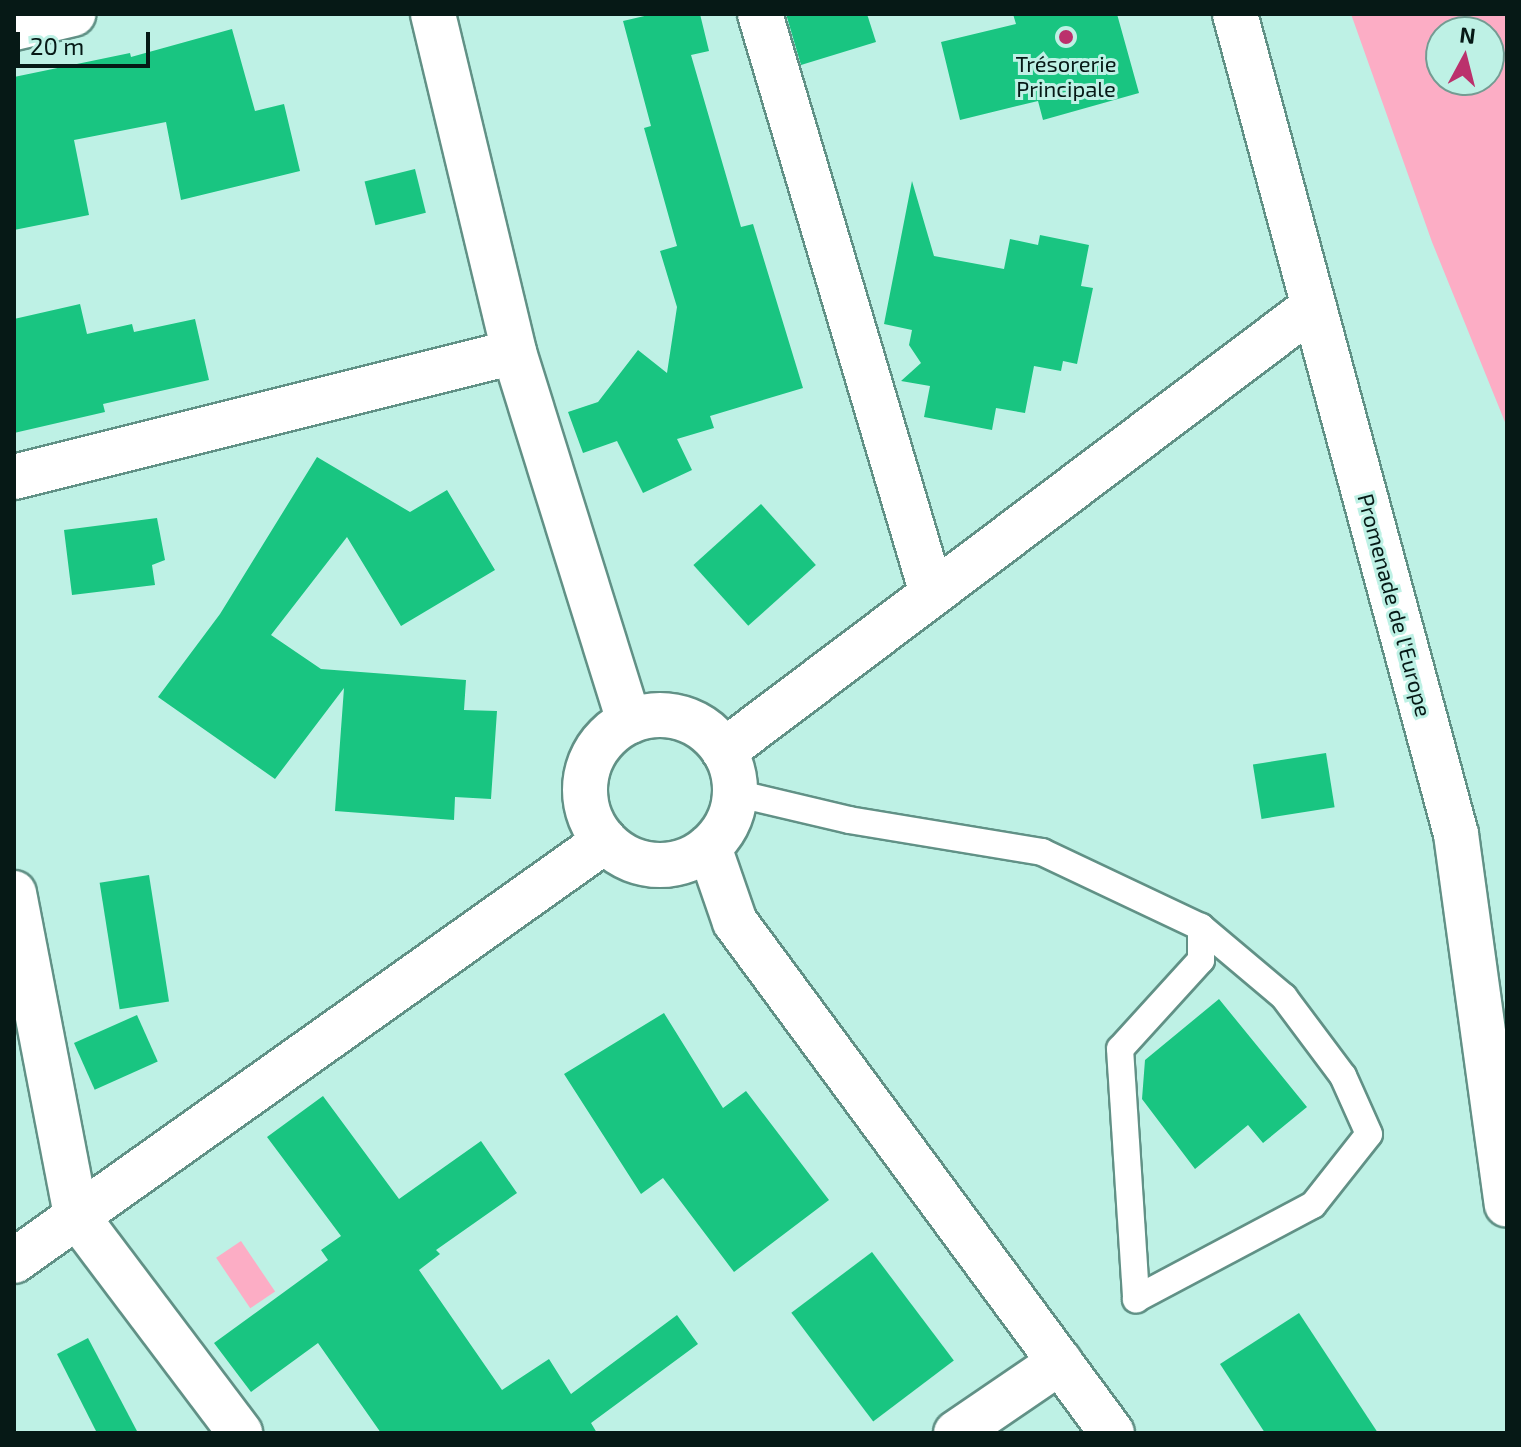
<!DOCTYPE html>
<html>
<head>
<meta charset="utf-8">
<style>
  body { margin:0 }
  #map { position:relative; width:1521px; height:1447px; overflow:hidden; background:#bef1e5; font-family:"Exo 2",sans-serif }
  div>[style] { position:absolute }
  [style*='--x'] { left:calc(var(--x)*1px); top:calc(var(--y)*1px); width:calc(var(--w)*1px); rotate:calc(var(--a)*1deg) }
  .water>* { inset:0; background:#fcadc5; transform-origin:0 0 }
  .building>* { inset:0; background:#19c581; transform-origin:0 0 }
  .roads { filter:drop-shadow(2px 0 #619186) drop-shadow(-2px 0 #619186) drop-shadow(0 2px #619186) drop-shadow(0 -2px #619186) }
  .service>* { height:26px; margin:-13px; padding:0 13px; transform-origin:13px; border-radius:13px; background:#fff }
  .minor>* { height:44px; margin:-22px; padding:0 22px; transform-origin:22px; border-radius:22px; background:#fff }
  .tertiary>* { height:44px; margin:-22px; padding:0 22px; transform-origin:22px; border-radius:22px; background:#fff }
  .secondary>* { height:44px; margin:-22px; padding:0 22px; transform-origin:22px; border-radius:22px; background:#fff }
  .secondary>.ring { margin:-22px; padding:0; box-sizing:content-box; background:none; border:44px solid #fff; border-radius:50% }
  .dots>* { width:22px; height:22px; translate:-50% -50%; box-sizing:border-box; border:4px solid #bef1e5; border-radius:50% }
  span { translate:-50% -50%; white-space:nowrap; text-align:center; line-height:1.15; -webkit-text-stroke:6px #bef1e5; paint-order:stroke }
  .poi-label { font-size:22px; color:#061916 }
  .street-label { font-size:22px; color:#061916 }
  .frame { position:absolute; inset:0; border:16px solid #061916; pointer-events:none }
  .north { position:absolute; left:1425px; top:16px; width:80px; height:80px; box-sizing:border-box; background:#bef1e5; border:2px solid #749b92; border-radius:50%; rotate:7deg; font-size:22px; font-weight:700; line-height:32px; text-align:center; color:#061916 }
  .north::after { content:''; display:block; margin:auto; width:28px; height:36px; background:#bb316c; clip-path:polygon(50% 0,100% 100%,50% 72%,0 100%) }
  .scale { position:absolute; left:16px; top:32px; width:134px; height:36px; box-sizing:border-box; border:4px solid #061916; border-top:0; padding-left:10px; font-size:24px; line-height:28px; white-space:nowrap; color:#061916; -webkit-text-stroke:6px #bef1e5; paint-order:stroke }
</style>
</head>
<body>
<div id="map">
  <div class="water">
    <div style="clip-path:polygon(evenodd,1351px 14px,1507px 14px,1507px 427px,1432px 242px,1351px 14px,1441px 32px,1489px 32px,1489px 80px,1441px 80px,1441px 32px)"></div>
    <div style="left:241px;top:1241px;width:61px;height:30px;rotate:56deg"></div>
  </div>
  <div class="building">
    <div style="clip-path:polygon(653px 14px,700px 14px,709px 51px,691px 55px,741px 227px,753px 224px,803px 388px,710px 416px,714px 428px,677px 439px,692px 470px,643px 493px,617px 441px,583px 453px,568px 412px,598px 402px,638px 350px,667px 373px,677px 307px,660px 251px,677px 246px,644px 128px,651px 126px,623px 21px)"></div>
    <div style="clip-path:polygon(786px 14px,867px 14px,876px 42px,801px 65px)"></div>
    <div style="clip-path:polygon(1013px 14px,1117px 14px,1139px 93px,1043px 120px,1038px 101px,960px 120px,941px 42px,1016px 24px)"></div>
    <div style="clip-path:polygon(232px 29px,255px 111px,284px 104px,300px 171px,181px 200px,166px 122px,74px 140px,89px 215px,14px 230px,14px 77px,130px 53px,131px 57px)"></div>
    <div style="left:415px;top:169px;width:45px;height:52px;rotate:76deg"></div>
    <div style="clip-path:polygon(912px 181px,934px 256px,1004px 269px,1010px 239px,1038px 245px,1040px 235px,1089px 245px,1081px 286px,1093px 288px,1077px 364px,1063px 361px,1061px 371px,1034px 366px,1025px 413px,996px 408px,992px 430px,924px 417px,930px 386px,901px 381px,921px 363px,909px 345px,912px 330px,884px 324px)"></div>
    <div style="clip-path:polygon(80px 304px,87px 334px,132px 324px,134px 332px,195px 319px,209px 380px,103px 404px,105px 412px,14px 433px,14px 319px)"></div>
    <div style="clip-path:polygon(317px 457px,410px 512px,447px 490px,495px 570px,401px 626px,347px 537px,271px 635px,321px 669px,466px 680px,464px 710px,497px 711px,491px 799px,455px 797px,454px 820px,335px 811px,344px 688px,275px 779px,158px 697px,220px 614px)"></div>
    <div style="left:761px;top:504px;width:82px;height:91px;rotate:48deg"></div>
    <div style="clip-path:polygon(157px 518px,165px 560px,152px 565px,155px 585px,72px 595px,64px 530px)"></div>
    <div style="left:1326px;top:753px;width:55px;height:74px;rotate:81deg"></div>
    <div style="left:149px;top:875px;width:128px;height:50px;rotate:81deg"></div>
    <div style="clip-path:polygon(1219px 999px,1307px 1107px,1263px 1143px,1248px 1125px,1195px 1169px,1142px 1099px,1145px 1060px)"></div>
    <div style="clip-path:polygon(664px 1013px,723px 1108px,746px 1091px,829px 1200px,734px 1272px,663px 1178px,641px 1194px,564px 1074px)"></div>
    <div style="left:137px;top:1015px;width:51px;height:69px;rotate:66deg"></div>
    <div style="clip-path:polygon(323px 1096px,399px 1199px,481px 1141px,517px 1193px,436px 1250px,440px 1254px,419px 1270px,502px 1390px,549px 1359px,571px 1394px,677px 1315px,698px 1344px,591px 1423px,597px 1433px,381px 1433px,318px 1343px,251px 1392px,214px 1343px,328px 1260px,321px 1250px,341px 1236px,267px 1137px)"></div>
    <div style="left:872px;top:1252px;width:136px;height:101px;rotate:53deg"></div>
    <div style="clip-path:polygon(1299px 1313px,1378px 1433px,1265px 1433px,1220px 1364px)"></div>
    <div style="clip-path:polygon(88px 1338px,138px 1433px,97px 1433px,57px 1354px)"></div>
  </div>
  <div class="roads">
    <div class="service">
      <div style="--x:735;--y:793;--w:117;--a:13.3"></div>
      <div style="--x:849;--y:820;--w:196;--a:9.4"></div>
      <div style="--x:1042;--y:852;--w:176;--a:25.3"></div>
      <div style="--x:1201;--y:927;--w:33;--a:90"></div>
      <div style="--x:1201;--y:960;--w:120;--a:132.3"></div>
      <div style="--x:1120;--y:1049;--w:251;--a:86.3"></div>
      <div style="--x:1136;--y:1299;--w:200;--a:-28"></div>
      <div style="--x:1313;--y:1205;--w:90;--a:-51.7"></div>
      <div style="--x:1369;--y:1134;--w:64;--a:-114.1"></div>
      <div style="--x:1343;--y:1076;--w:99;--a:-126.8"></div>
      <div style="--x:1284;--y:997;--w:109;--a:-139.9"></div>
    </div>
    <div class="minor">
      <div style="--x:760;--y:14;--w:601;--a:73.47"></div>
      <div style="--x:1235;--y:14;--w:849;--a:74.92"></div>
      <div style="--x:1456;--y:834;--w:374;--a:82.2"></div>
      <div style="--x:14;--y:28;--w:61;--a:-13.3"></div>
      <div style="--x:14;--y:477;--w:515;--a:-14.04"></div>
      <div style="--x:724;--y:751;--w:738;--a:-37.01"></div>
      <div style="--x:14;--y:893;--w:328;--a:79.1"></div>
      <div style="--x:76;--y:1215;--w:273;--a:53"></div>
      <div style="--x:956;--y:1433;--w:126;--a:-34.3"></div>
    </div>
    <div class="tertiary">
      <div style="--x:709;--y:847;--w:79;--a:70.9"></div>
      <div style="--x:735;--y:922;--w:635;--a:53.58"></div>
      <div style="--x:14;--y:1261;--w:725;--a:-35.4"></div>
    </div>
    <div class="secondary">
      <div style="--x:433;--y:14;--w:348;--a:76.5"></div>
      <div style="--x:514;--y:352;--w:387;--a:72.7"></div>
      <div class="ring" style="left:585px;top:715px;width:106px;height:106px"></div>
    </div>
  </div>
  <div class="dots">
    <div style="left:1066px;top:37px;background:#bb316c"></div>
  </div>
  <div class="poi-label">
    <span style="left:1066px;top:76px">Trésorerie<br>Principale</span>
  </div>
  <div class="street-label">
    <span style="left:1395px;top:605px;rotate:75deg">Promenade de l'Europe</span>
  </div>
  <div class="frame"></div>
  <div class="north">N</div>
  <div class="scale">20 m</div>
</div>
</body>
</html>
